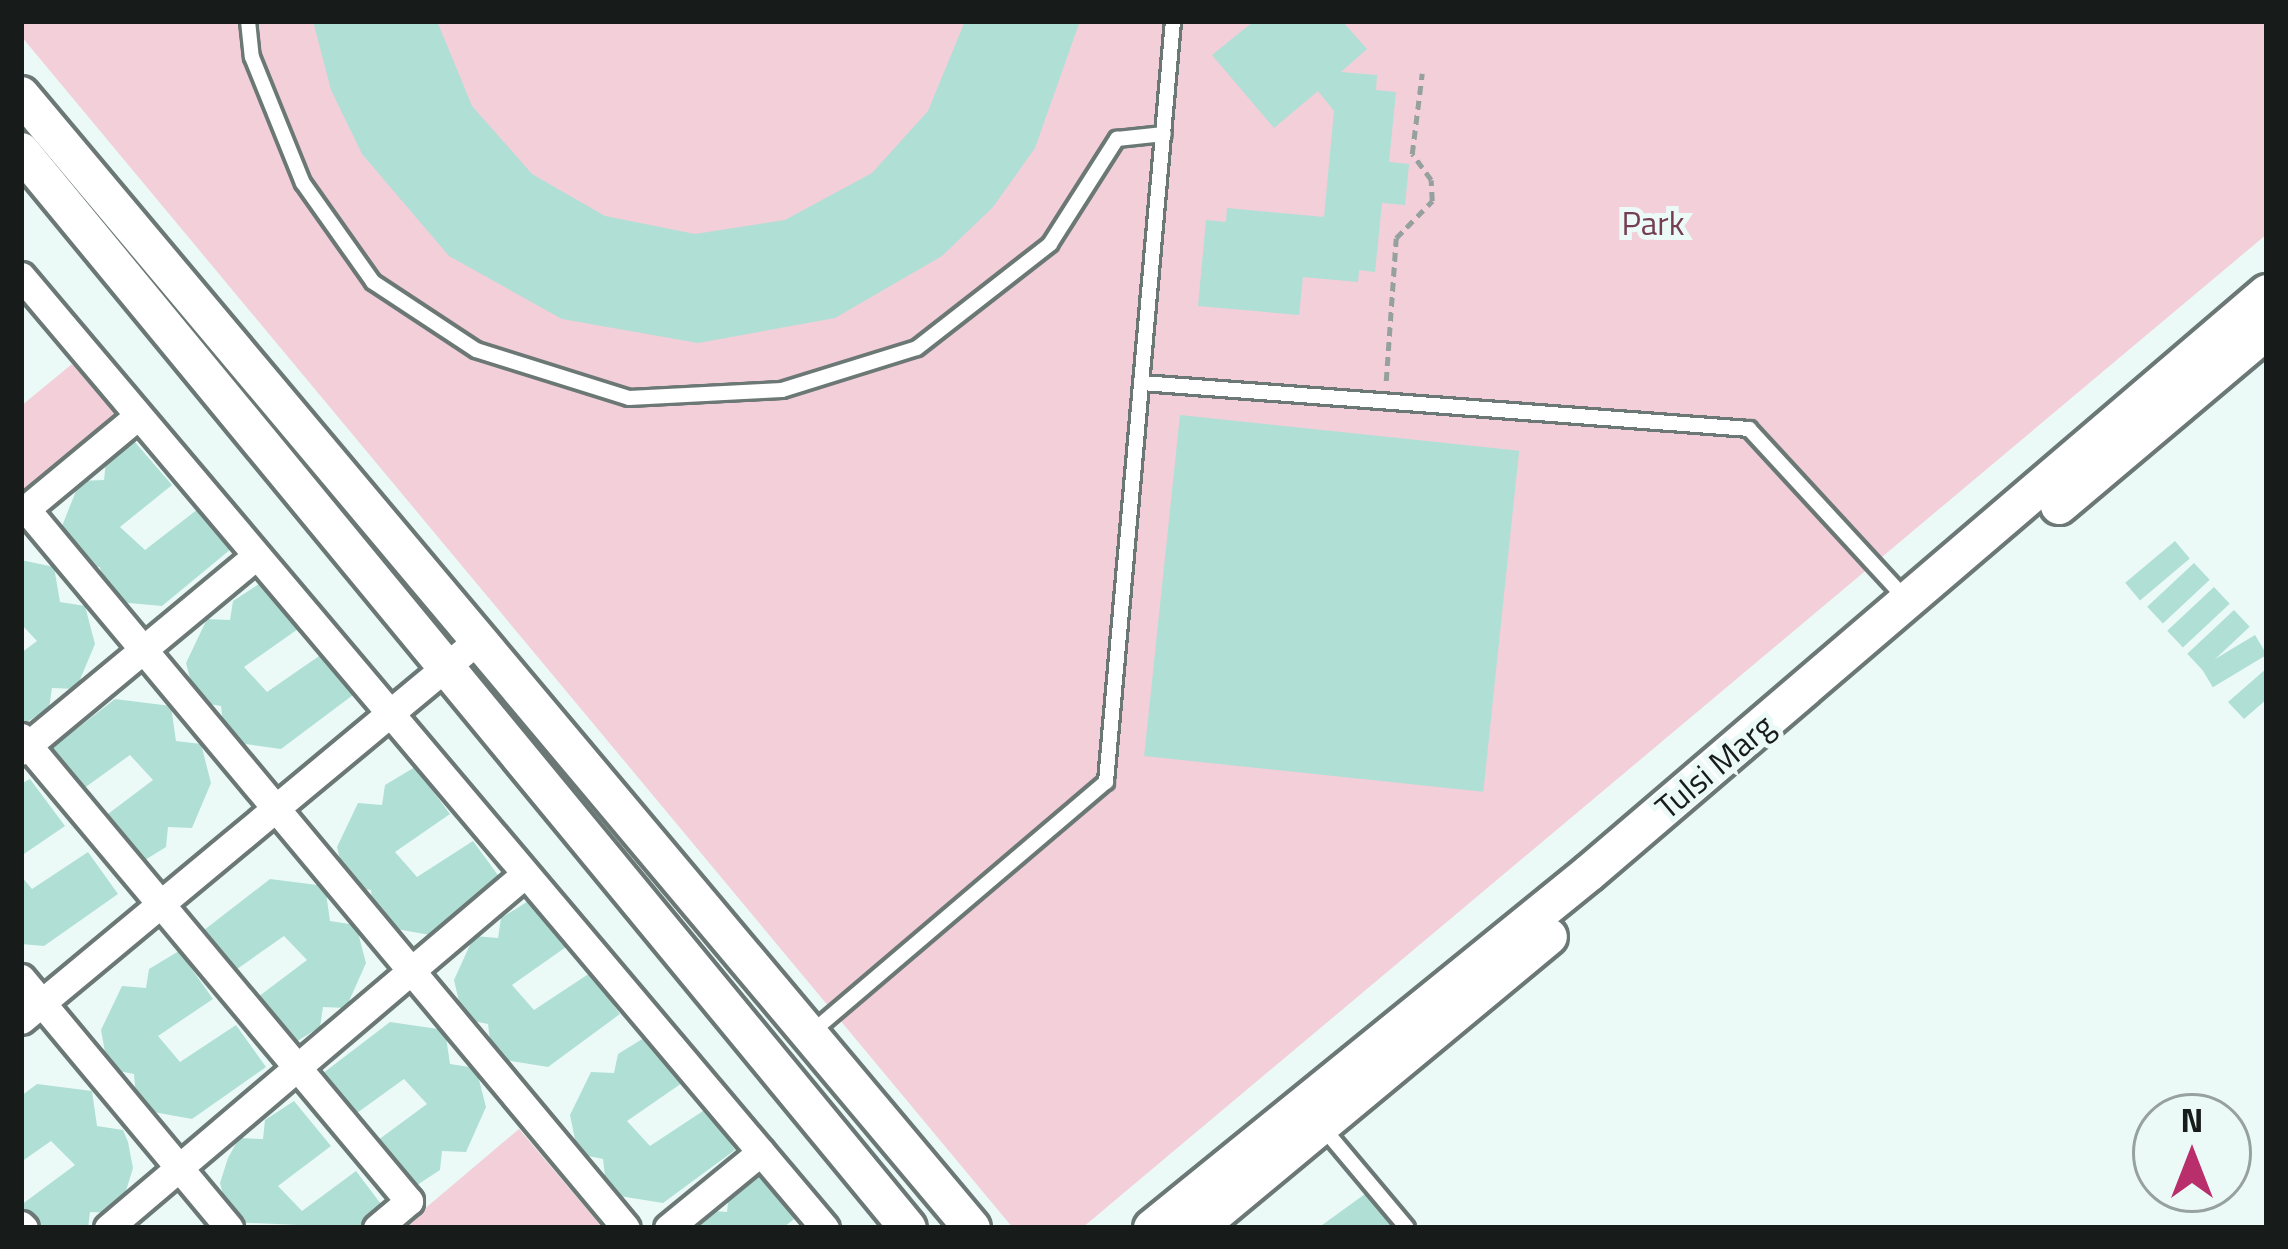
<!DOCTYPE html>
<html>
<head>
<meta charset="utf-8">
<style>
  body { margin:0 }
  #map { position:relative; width:2288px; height:1249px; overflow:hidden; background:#ecfaf7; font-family:"Titillium Web",sans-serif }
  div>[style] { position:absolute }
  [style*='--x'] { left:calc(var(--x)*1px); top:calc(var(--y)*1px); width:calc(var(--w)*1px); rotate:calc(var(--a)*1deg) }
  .green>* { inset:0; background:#f2cfd9 }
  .building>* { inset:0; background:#b0dfd6; transform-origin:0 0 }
  .path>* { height:4.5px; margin-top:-2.25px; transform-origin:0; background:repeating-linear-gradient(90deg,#96a09e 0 9px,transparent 0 15px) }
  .roads { filter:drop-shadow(3px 0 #6b7875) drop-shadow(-3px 0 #6b7875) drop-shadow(0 3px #6b7875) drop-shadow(0 -3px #6b7875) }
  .lane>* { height:14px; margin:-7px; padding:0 7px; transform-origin:7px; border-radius:7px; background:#fff }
  .street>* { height:27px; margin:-13.5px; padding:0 13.5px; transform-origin:13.5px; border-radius:13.5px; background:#fff }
  .secondary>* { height:36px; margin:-18px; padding:0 18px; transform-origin:18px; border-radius:18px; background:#fff }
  span { translate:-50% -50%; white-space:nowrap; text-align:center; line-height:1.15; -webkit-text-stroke:10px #ecfaf7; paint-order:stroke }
  .park-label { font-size:33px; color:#753d50 }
  .street-label { font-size:33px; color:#171c1b }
  .frame { position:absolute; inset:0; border:24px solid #171c1b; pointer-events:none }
  .north { position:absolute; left:2132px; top:1093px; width:120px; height:120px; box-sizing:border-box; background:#ecfaf7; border:3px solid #97a19f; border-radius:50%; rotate:0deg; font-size:33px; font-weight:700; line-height:48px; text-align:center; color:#171c1b }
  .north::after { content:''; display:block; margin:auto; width:42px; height:54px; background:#b92f6b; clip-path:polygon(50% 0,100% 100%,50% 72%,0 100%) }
</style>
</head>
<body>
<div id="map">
  <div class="green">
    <div style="clip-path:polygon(21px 21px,2267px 21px,2267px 234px,1082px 1228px,1013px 1228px,21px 36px)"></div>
    <div style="clip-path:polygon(72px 364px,117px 416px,21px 496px,21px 406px)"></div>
    <div style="clip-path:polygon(519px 1129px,603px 1228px,402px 1228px)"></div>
  </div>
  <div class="building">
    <div style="clip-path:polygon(313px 21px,437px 21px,472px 106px,532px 174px,605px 216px,695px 234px,785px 220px,872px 173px,928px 111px,965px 21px,1080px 21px,1035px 148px,993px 207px,942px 256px,835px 318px,698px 343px,562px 319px,449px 256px,362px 154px,331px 90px)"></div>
    <div style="clip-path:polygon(1254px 21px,1342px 21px,1367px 49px,1341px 72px,1377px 75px,1376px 90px,1396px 92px,1389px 162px,1409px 164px,1405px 205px,1382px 203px,1375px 272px,1359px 270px,1358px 282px,1303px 277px,1299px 315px,1198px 306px,1206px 220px,1226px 222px,1227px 208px,1324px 217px,1334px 111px,1318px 91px,1274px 128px,1212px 55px)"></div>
    <div style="left:1180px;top:415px;width:341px;height:343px;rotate:6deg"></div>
    <div style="clip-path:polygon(134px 441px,172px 485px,120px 527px,145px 550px,198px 509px,231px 549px,162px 606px,106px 601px,100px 567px,74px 564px,62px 526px,80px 481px,104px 480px,106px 461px)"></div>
    <div style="left:2175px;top:541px;width:23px;height:65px;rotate:50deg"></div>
    <div style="clip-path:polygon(21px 560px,54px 567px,60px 602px,85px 606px,95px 644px,76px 689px,52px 688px,49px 708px,21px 726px,21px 653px,37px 641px,21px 624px)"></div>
    <div style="left:2194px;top:563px;width:23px;height:64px;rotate:47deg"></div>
    <div style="clip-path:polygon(262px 582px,298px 629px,244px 667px,267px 692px,322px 654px,353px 695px,281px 749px,225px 741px,221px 706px,196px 702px,186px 663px,207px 619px,230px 620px,233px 601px)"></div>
    <div style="left:2214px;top:587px;width:23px;height:64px;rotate:47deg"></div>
    <div style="left:2234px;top:610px;width:23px;height:64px;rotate:47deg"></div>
    <div style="left:2255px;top:635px;width:23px;height:63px;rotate:59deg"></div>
    <div style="clip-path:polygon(2267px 668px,2267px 699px,2244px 719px,2228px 702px)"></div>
    <div style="clip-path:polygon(115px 699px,171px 706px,176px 741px,201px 744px,211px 783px,192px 828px,168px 827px,166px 847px,137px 865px,100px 820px,153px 780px,130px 755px,76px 794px,44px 754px)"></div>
    <div style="clip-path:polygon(415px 767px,450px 814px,395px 852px,417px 877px,473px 841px,503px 882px,430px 935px,374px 925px,371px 890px,346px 886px,337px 847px,358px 803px,382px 805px,385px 785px)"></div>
    <div style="clip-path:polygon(30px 779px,65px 826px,21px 856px,21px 784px)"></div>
    <div style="clip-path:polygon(88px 852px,118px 894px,44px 946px,21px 944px,21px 876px,32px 889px)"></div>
    <div style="clip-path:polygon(270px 879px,325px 886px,330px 921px,356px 925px,366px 963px,346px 1008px,323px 1007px,320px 1027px,291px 1045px,254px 1000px,307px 960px,284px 936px,230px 974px,199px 934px)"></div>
    <div style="clip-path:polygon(530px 900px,566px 947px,512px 985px,534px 1010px,590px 973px,620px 1014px,548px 1067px,492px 1058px,488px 1024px,463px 1019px,454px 980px,474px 936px,498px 938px,501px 918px)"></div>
    <div style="clip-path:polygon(179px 951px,213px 999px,158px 1036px,180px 1062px,236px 1025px,266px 1067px,192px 1119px,137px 1109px,134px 1074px,108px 1069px,101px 1030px,122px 986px,146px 988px,149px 969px)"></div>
    <div style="clip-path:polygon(390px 1022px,445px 1030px,450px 1064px,476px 1068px,486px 1107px,466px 1152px,442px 1151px,440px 1170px,411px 1189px,374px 1143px,427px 1104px,404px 1079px,350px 1118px,318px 1077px)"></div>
    <div style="clip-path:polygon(647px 1036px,682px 1083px,627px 1121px,650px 1146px,706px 1109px,735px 1150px,663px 1203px,607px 1194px,603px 1159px,578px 1154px,570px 1115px,591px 1072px,614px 1073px,618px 1054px)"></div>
    <div style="clip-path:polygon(37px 1084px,92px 1091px,97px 1126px,123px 1130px,128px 1142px,133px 1168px,125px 1194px,113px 1213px,90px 1212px,88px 1228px,40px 1228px,21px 1205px,75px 1165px,51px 1141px,21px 1162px,21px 1096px)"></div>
    <div style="clip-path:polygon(294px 1101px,331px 1146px,278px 1186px,302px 1211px,356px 1171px,387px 1212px,366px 1228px,230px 1222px,220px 1183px,228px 1158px,239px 1138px,263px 1139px,265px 1120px)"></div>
    <div style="clip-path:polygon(758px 1174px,794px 1219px,783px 1228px,692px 1228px,702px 1210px,727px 1212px,729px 1192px)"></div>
    <div style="clip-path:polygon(1365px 1194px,1394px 1228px,1318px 1228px)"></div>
  </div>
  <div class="path">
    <div style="--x:1386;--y:381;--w:143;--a:-86"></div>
    <div style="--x:1396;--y:238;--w:52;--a:-45.8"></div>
    <div style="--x:1432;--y:201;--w:21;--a:-93"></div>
    <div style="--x:1431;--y:180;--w:32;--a:-126"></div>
    <div style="--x:1412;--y:154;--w:81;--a:-82.9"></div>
  </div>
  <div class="roads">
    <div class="lane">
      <div style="--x:248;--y:21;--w:36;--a:84"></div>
      <div style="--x:252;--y:57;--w:136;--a:68"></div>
      <div style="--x:303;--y:183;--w:121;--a:54.7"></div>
      <div style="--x:373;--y:282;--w:123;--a:33.4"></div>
      <div style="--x:476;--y:350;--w:160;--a:17.4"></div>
      <div style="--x:629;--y:398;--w:153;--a:-3"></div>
      <div style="--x:782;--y:390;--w:141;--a:-17.3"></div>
      <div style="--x:917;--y:348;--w:169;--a:-38"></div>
      <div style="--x:1050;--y:244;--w:125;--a:-57.5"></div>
      <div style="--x:1117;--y:139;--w:47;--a:-6.1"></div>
      <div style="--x:1142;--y:383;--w:609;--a:4.33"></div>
      <div style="--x:1749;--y:429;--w:231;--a:47.3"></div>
      <div style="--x:812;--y:1032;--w:386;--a:-40.4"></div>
      <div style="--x:1106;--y:782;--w:764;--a:-84.97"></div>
      <div style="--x:1324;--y:1129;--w:129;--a:50"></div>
    </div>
    <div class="street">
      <div style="--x:21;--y:276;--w:1246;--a:49.82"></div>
      <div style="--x:26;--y:509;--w:936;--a:50.16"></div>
      <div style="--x:21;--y:513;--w:152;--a:-39.7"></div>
      <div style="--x:21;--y:737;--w:605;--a:50.1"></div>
      <div style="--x:409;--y:1201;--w:42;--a:139.8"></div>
      <div style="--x:21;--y:751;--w:305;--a:-39.7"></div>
      <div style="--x:21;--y:978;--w:325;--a:50.2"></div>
      <div style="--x:21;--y:1020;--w:594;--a:-39.74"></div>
      <div style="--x:21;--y:1225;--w:4;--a:45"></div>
      <div style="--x:108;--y:1228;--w:547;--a:-40.33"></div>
      <div style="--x:668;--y:1228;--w:120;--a:-39.3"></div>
    </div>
    <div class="secondary">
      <div style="--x:21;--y:95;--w:1479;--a:49.99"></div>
      <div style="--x:21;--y:151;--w:1395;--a:50.53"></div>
      <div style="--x:2059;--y:506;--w:272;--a:-40.1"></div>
      <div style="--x:1152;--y:1228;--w:563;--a:-39.09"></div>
      <div style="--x:1589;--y:873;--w:892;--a:-40.55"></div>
      <div style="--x:1198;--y:1228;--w:456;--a:-39.7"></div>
    </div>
  </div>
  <div class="park-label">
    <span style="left:1653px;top:224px">Park</span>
  </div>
  <div class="street-label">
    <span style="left:1715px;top:767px;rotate:-40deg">Tulsi Marg</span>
  </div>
  <div class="frame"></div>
  <div class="north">N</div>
</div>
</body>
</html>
